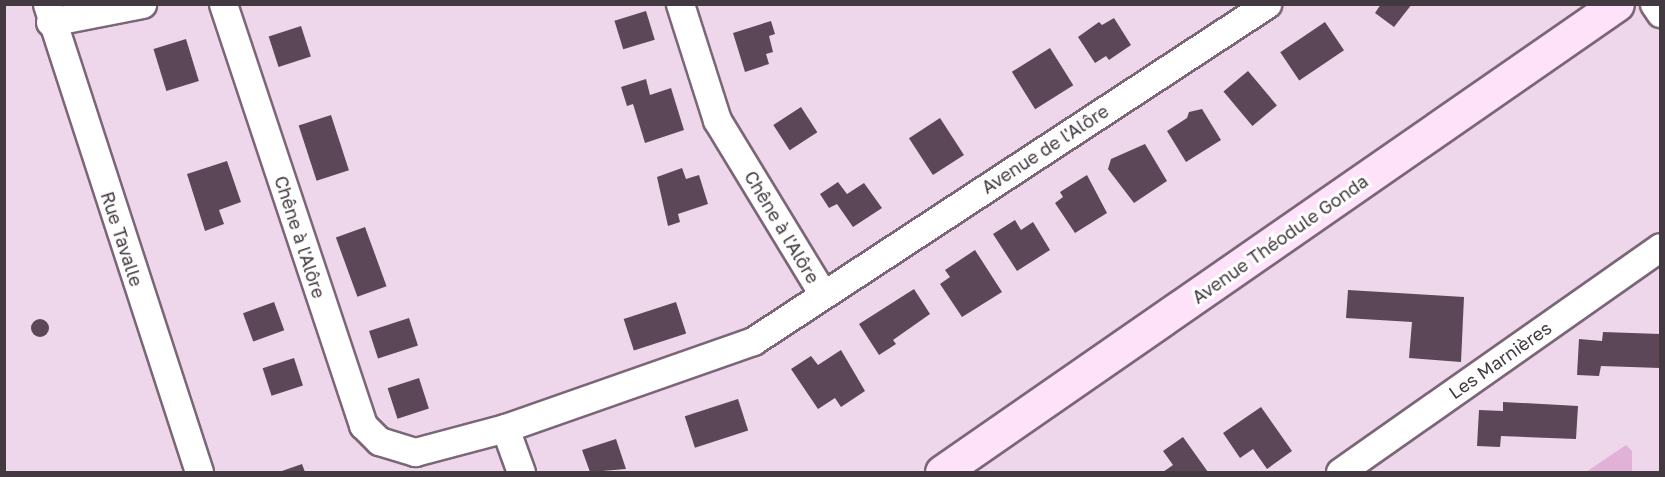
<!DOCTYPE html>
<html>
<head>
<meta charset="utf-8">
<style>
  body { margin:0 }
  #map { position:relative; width:1665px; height:477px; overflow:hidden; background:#eed7ea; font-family:"Golos Text",sans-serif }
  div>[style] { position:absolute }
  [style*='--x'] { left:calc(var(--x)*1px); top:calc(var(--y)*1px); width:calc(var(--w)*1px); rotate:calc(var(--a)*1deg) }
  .green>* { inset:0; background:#e1b1d8 }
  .building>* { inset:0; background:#5b4757; transform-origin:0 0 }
  .round { border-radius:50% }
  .roads { filter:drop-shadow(2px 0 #7b6677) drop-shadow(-2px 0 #7b6677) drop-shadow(0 2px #7b6677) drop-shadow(0 -2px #7b6677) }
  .street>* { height:27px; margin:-13.5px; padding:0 13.5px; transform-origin:13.5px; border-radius:13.5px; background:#fff }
  .secondary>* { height:33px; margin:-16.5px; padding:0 16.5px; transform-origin:16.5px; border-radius:16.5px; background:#fee2f9 }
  span { translate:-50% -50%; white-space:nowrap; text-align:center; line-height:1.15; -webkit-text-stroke:6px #fff; paint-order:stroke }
  .street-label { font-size:18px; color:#433a41 }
  .frame { position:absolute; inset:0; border:6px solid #433a41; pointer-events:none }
</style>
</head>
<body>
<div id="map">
  <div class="green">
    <div style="clip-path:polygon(1626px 445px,1632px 451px,1632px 472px,1586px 472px)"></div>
  </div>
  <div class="building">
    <div style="clip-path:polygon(1381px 4px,1412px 4px,1394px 27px,1375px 13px)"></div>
    <div style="left:646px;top:11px;width:30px;height:33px;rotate:73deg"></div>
    <div style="clip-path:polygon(1114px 18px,1131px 45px,1109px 60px,1106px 56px,1095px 63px,1078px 37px,1099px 22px,1102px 25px)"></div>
    <div style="clip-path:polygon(771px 21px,775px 34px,769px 36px,773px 52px,766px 54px,769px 64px,745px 72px,733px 33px)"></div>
    <div style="left:1325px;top:22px;width:34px;height:54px;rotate:56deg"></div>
    <div style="left:301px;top:26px;width:32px;height:34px;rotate:72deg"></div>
    <div style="left:186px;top:39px;width:44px;height:34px;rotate:73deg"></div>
    <div style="left:1050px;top:48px;width:44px;height:45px;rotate:58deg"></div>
    <div style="left:1248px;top:71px;width:45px;height:32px;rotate:50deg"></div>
    <div style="clip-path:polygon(646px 79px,650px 95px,671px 88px,684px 130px,645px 143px,633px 104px,627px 106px,621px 87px)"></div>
    <div style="left:801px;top:107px;width:30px;height:33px;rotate:57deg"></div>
    <div style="clip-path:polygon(1202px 109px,1221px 140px,1186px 162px,1167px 131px,1187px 118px,1189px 112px)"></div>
    <div style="left:331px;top:115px;width:58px;height:34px;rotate:72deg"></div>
    <div style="left:940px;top:118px;width:44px;height:37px;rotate:57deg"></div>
    <div style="clip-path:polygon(1145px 144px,1167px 181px,1134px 203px,1108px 169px,1111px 159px)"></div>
    <div style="clip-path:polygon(227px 161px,241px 202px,219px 210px,224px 224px,205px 231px,187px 174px)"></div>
    <div style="clip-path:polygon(682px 168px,686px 179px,699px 175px,708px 204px,678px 214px,680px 222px,668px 226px,657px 177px)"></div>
    <div style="clip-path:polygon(1087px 175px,1107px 213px,1075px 233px,1055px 203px,1063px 197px,1060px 192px)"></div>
    <div style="clip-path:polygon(838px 182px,847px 194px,864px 183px,882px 208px,853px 227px,837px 204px,829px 208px,820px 194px)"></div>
    <div style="clip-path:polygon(1015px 220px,1021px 230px,1033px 222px,1050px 250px,1017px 271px,993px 234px)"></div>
    <div style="left:365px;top:227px;width:63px;height:31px;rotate:70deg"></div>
    <div style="clip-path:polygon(975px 250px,1002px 292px,962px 317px,940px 284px,950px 277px,945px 270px)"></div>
    <div style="clip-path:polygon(914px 289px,930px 314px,893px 340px,896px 344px,879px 355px,859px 324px)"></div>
    <div style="clip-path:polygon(1348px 290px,1464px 297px,1461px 362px,1409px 358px,1412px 322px,1346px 318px)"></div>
    <div style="left:274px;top:302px;width:30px;height:33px;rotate:70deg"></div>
    <div style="left:676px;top:302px;width:33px;height:55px;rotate:72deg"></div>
    <div style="left:409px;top:318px;width:29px;height:42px;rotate:72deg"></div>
    <div class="round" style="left:31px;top:319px;width:18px;height:18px"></div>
    <div style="clip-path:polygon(1603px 332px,1660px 334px,1660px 368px,1601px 366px,1599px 376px,1577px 375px,1579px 339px,1602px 341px)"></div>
    <div style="clip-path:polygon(841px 350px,865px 391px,841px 407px,835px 398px,818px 409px,791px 369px,811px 356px,818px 365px)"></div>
    <div style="left:294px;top:358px;width:29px;height:33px;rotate:72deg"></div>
    <div style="left:419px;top:378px;width:32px;height:33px;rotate:72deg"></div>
    <div style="left:738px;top:399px;width:33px;height:56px;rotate:72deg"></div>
    <div style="clip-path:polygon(1503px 402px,1578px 406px,1576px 439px,1501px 436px,1500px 447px,1477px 446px,1479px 410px,1503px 411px)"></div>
    <div style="clip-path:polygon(1261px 407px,1292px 451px,1267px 469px,1253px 449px,1240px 458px,1223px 433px)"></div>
    <div style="clip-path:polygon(1183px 437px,1208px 472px,1163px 472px,1173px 465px,1163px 451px)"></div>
    <div style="clip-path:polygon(616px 439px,626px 469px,590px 472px,582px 450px)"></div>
    <div style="clip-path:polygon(302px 464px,305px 472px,279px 472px)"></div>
  </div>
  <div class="roads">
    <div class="street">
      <div style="--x:47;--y:4;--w:492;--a:72"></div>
      <div style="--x:223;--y:4;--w:444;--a:71.6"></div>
      <div style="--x:363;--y:425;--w:23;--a:45"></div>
      <div style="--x:379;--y:441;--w:38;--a:17"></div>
      <div style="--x:415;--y:452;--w:93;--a:-14.9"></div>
      <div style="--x:680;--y:4;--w:122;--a:72.3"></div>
      <div style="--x:717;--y:120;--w:204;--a:58.7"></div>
      <div style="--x:1654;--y:4;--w:11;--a:56"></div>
      <div style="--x:50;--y:22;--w:94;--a:-11.1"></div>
      <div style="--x:521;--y:472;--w:47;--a:-110"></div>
      <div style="--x:505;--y:428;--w:263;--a:-19.3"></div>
      <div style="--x:753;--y:341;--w:615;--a:-33.25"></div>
      <div style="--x:1340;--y:472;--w:391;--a:-35.1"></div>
    </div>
    <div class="secondary">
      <div style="--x:942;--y:472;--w:821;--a:-34.73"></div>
    </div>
  </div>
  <div class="street-label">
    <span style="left:1045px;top:149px;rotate:-33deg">Avenue de l'Alôre</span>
    <span style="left:782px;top:227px;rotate:59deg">Chêne à l'Alôre</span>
    <span style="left:300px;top:237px;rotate:72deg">Chêne à l'Alôre</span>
    <span style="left:122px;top:239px;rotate:72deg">Rue Tavalle</span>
    <span style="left:1280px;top:239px;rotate:-35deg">Avenue Théodule Gonda</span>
    <span style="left:1500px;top:360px;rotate:-35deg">Les Marnières</span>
  </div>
  <div class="frame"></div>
</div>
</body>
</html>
